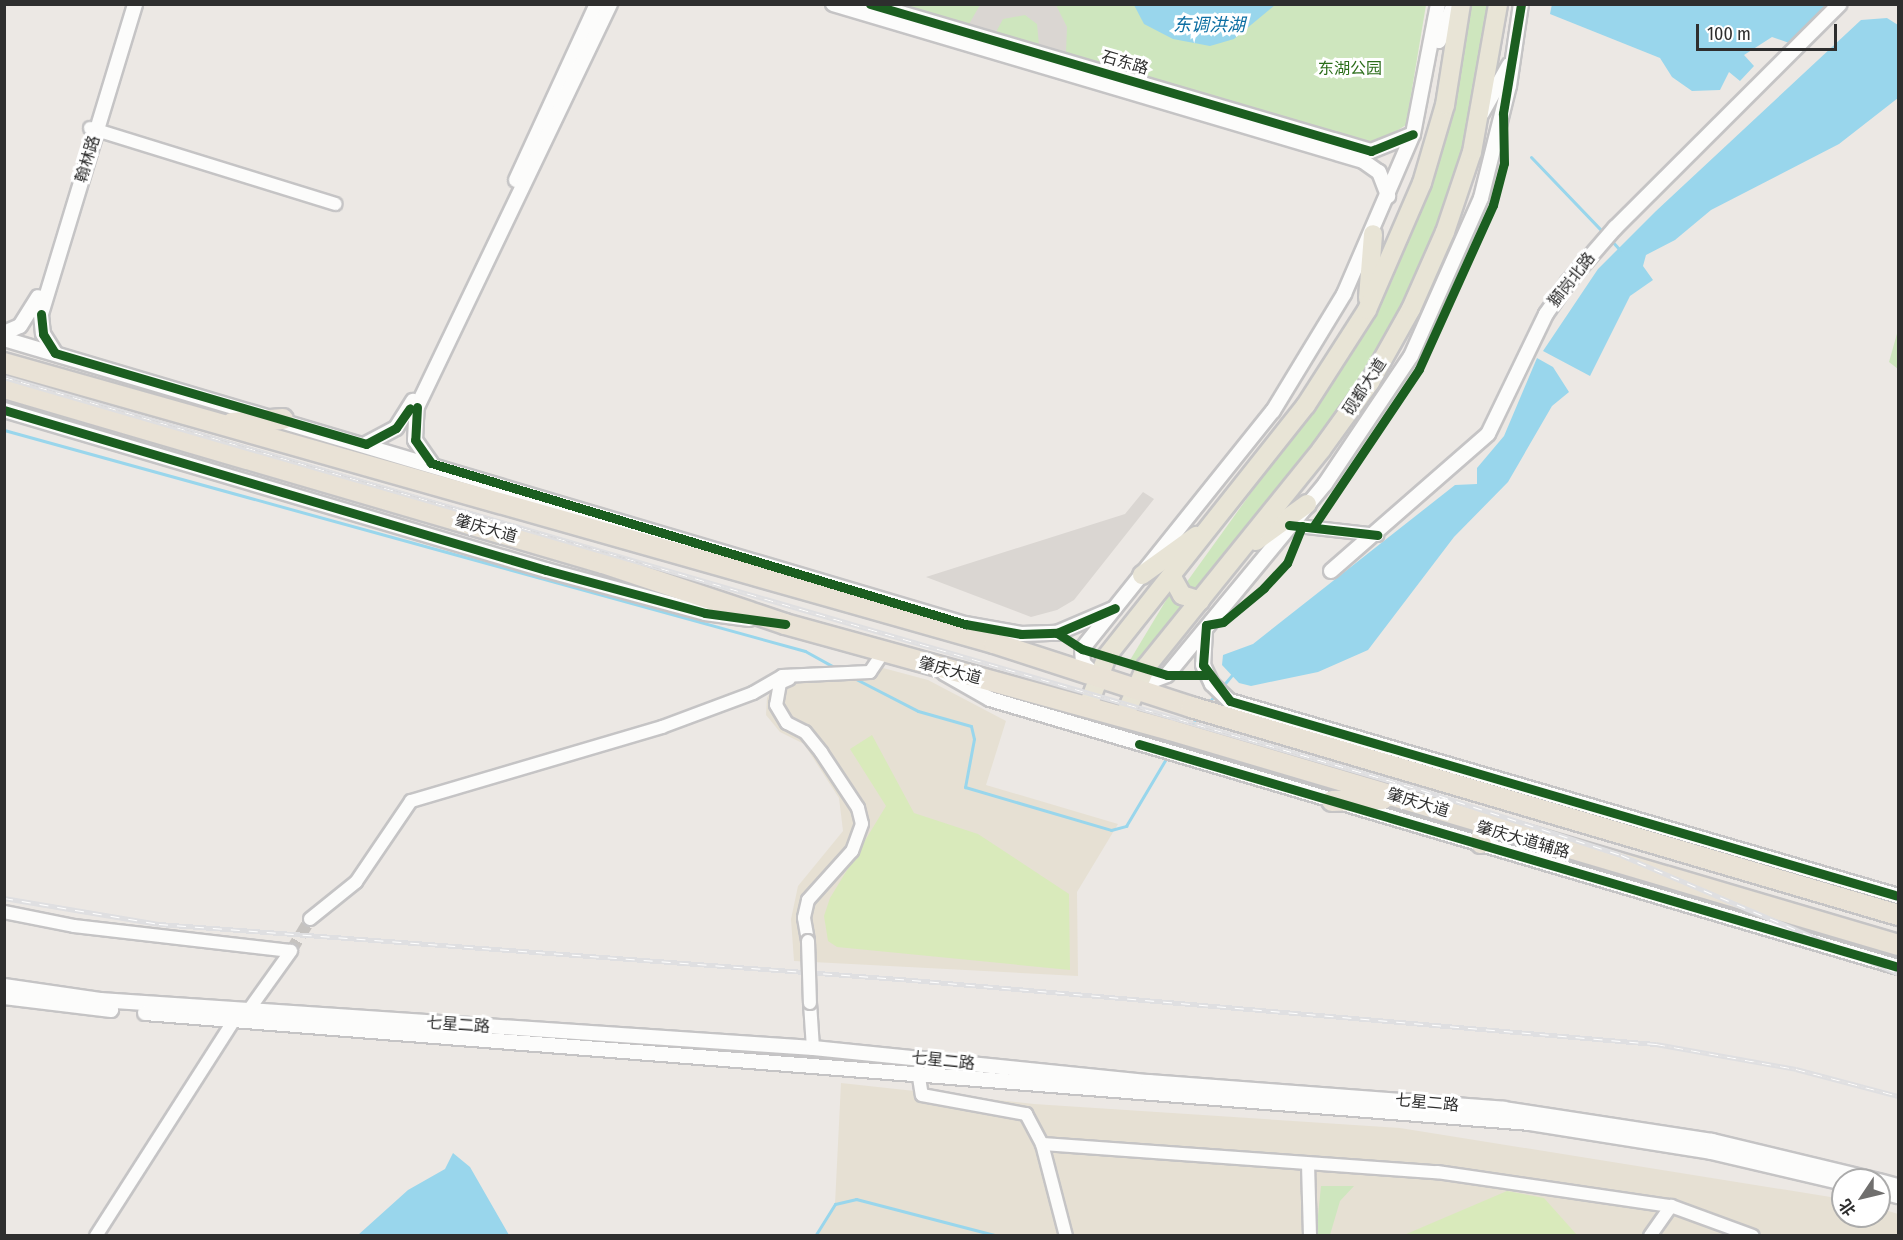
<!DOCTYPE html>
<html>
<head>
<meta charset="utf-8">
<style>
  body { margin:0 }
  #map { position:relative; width:1903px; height:1240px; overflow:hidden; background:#ece8e4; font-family:"Fira Sans Condensed","Noto Sans SC",sans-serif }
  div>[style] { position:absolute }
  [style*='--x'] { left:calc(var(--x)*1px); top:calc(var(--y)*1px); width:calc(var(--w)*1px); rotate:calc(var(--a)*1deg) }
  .education>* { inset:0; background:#e6e0d3 }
  .green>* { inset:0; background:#cee6be; transform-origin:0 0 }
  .pitch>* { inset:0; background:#d9eabb }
  .plaza>* { inset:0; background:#dad6d2 }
  .water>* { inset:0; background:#99d6ec }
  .stream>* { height:3px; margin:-1.5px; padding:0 1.5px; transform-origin:1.5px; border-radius:1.5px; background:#99d6ec }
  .minor-tunnel>* { height:12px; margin-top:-6px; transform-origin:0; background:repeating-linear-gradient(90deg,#c6c3c0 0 12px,transparent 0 18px) }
  .roads { filter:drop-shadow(2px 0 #c5c4c5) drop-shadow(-2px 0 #c5c4c5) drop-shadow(0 2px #c5c4c5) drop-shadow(0 -2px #c5c4c5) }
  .minor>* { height:12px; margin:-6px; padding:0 6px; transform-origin:6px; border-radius:6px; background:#fcfcfb }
  .tertiary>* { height:14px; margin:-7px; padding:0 7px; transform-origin:7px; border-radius:7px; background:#fcfcfb }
  .primary>* { height:18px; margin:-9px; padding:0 9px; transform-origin:9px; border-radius:9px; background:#e8e4d6 }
  .trunk>* { height:20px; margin:-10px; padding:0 10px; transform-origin:10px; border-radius:10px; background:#e9e2d6 }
  .rail>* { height:5px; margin-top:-2.5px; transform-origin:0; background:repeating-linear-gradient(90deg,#fff 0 9px,#dfdfe1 0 18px); box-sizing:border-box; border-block:2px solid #dfdfe1 }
  .bridges { filter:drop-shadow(2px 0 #c5c4c5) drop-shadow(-2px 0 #c5c4c5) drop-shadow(0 2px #c5c4c5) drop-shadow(0 -2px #c5c4c5) }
  .minor-bridge>* { height:12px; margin:-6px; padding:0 6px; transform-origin:6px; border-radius:6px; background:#fcfcfb }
  .cycleway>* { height:9px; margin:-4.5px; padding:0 4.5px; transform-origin:4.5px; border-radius:4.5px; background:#1b5e20 }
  span { translate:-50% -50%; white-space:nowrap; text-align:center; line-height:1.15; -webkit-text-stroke:6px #fff; paint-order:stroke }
  .street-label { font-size:16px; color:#2e2e2e }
  .park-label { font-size:16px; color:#2c6e1b }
  .water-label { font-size:18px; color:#0d6fa3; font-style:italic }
  .frame { position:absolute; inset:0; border:6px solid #2e2e2e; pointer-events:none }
  .north { position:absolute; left:1831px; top:1168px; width:60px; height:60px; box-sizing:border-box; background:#fff; border:2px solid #ababab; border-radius:50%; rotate:235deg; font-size:16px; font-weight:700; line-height:24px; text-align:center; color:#2e2e2e }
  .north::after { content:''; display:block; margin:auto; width:21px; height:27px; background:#706f6e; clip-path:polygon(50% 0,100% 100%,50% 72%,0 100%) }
  .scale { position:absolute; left:1696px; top:24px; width:141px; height:27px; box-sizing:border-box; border:3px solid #2e2e2e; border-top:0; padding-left:8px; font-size:18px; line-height:21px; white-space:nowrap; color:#2e2e2e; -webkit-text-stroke:4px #fff; paint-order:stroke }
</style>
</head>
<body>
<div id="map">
  <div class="education">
    <div style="clip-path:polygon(883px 668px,928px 680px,1006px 721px,986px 785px,1118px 824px,1077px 892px,1078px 976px,794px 961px,791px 919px,798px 886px,843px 831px,839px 798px,804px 744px,780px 732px,766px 715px,767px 698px,774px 686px,804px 672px)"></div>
    <div style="clip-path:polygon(841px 1083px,1034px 1104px,1400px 1128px,1843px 1199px,1843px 1216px,1879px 1216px,1879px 1208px,1898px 1214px,1898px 1236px,815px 1236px,835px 1204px)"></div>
  </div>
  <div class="green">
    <div style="clip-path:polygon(904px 5px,1426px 5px,1406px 125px,1374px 145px)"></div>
    <div style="clip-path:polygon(1469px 5px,1491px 5px,1478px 95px,1438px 229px,1411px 292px,1348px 402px,1257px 520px,1195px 590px,1186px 583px,1359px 343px,1392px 281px,1441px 155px)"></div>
    <div style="clip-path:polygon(1898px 330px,1898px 369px,1889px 362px)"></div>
    <div style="left:1171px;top:592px;width:17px;height:80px;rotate:31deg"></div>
    <div style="clip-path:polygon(1321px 1186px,1354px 1186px,1340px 1201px,1330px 1235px,1316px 1236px)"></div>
  </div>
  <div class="pitch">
    <div style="clip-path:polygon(872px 735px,914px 813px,978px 834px,1069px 894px,1070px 970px,837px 947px,828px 941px,824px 916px,830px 898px,886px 806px,850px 749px)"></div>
    <div style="clip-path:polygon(1507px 1191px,1544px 1198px,1577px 1235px,1404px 1235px)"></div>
  </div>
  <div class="plaza">
    <div style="clip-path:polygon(980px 5px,1056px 5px,1067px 27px,1066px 53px,1039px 45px,1037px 24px,1025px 15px,1003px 19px,996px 32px,969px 24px)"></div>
    <div style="clip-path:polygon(1143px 492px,1154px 499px,1074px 600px,1057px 610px,1031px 617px,926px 577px,1125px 514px)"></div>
  </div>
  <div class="water">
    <div style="clip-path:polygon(1552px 4px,1834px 5px,1792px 44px,1772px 37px,1744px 55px,1754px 66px,1740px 81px,1729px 72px,1720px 90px,1692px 91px,1672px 77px,1660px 58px,1550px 14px)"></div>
    <div style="clip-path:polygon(1134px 5px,1275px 5px,1234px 39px,1210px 46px,1173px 39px,1144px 24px)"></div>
    <div style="clip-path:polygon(1887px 18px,1898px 25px,1898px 98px,1839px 144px,1711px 210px,1675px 240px,1646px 255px,1643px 266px,1653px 280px,1630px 296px,1590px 376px,1543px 351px,1598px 269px,1656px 211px,1861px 20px)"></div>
    <div style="clip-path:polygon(1537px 358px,1553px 367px,1569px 392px,1552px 406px,1508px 482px,1454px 537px,1368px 650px,1318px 672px,1251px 686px,1239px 683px,1222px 665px,1223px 655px,1253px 644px,1455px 485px,1477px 484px,1477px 468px,1504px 436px)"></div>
    <div style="clip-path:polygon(453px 1153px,470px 1167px,509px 1235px,358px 1235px,408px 1190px,445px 1169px)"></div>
  </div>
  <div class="stream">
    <div style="--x:1531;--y:157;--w:103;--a:46.2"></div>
    <div style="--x:1611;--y:240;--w:13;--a:48"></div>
    <div style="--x:4;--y:430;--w:831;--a:15.42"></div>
    <div style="--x:805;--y:651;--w:38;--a:29"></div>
    <div style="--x:852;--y:677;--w:74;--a:27.3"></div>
    <div style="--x:918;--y:711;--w:55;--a:15.8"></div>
    <div style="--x:971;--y:726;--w:13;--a:77"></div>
    <div style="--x:974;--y:739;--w:49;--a:100.6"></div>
    <div style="--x:965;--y:787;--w:152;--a:16.4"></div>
    <div style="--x:1111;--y:830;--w:16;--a:-15"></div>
    <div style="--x:1126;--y:826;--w:80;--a:-59.3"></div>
    <div style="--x:1221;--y:688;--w:23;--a:-50"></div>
    <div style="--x:1208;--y:704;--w:14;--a:-54"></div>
    <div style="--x:1189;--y:728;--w:14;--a:-51"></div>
    <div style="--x:815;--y:1236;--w:38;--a:-58"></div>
    <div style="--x:835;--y:1204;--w:22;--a:-13"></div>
    <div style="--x:856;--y:1199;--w:147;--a:14.6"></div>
  </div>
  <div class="minor-tunnel">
    <div style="--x:291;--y:951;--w:37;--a:-59"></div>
  </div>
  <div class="roads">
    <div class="minor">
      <div style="--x:90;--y:128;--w:257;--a:17.2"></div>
      <div style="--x:1289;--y:525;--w:89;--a:6.5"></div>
      <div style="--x:789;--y:679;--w:10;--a:156"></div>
      <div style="--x:780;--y:683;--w:22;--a:100"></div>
      <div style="--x:776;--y:705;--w:21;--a:59"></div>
      <div style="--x:787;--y:723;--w:20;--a:27"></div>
      <div style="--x:805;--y:732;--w:26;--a:51"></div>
      <div style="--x:821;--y:752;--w:67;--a:56.5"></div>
      <div style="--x:858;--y:808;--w:16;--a:76"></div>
      <div style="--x:862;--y:824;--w:29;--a:110"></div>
      <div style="--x:852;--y:851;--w:66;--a:131.9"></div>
      <div style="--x:808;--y:900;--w:18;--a:103"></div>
      <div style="--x:804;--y:918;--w:23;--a:80"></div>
      <div style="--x:4;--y:912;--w:71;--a:11.3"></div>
      <div style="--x:74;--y:926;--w:218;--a:6.6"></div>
      <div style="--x:310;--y:919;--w:59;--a:-38.8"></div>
      <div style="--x:356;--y:882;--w:98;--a:-55.8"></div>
      <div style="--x:411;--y:801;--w:262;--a:-16.4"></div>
      <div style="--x:662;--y:727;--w:97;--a:-20.5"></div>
      <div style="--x:753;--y:693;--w:34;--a:-30"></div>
      <div style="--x:782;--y:676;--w:88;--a:-2.6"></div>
      <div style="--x:870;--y:672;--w:23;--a:-56"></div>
      <div style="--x:810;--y:1003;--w:45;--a:86.2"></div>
      <div style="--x:248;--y:1011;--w:74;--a:-54.4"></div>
      <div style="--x:918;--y:1071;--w:24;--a:81"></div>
      <div style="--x:922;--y:1095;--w:106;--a:10.4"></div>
      <div style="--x:1026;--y:1114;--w:34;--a:62"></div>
      <div style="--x:1042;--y:1144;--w:95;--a:75.4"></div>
      <div style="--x:1042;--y:1144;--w:396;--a:4.1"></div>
      <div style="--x:1437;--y:1172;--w:236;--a:8.3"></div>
      <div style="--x:1671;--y:1206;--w:87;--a:20.1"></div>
      <div style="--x:1308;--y:1164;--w:72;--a:88.4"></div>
      <div style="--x:96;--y:1236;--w:256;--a:-57.4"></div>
      <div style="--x:1650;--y:1236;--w:37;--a:-55"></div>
    </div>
    <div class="tertiary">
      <div style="--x:833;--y:4;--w:553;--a:16.5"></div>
      <div style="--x:1363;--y:161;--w:19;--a:35"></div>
      <div style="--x:1379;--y:172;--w:26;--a:69"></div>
      <div style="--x:870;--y:4;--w:522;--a:16.35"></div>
      <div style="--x:1371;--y:151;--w:45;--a:-22"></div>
      <div style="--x:1439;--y:41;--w:40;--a:-68"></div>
      <div style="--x:1482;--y:113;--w:55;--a:-60.6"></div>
      <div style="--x:516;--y:180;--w:194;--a:-65.3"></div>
      <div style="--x:4;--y:333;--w:17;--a:-24"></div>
      <div style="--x:20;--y:326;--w:34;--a:-58"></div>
      <div style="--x:4;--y:339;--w:1002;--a:16.52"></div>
      <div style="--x:965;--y:624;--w:57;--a:10.1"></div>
      <div style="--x:1021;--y:634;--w:36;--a:-2"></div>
      <div style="--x:1057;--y:633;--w:63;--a:-23.3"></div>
      <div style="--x:55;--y:353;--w:22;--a:-122"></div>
      <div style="--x:43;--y:334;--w:20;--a:-96"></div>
      <div style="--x:41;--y:314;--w:324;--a:-73.1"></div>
      <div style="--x:4;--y:410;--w:565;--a:16.45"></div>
      <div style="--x:546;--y:570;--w:165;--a:15.1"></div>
      <div style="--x:705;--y:613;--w:45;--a:7.6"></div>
      <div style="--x:366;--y:444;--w:34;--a:-28"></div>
      <div style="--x:396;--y:428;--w:32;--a:-58"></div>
      <div style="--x:431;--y:463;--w:28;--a:-125"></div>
      <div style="--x:415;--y:440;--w:33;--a:-87"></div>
      <div style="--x:417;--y:407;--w:447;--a:-64.4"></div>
      <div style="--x:1331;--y:571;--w:208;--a:-41.1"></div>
      <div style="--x:1488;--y:434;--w:133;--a:-64.2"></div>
      <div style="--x:1546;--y:314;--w:39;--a:-55"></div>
      <div style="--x:1568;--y:282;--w:72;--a:-49"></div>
      <div style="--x:1615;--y:228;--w:317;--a:-44.9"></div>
      <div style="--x:1205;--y:630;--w:35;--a:93"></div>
      <div style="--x:1203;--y:665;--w:21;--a:65"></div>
      <div style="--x:1212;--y:684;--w:32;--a:44"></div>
      <div style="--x:944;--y:673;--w:53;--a:29.5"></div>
      <div style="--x:990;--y:699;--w:947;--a:16.44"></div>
      <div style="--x:1094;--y:674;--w:16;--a:-135"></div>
      <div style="--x:1083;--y:663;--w:14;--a:-94"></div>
      <div style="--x:1082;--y:649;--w:305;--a:-51.3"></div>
      <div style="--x:1273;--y:411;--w:137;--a:-58.7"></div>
      <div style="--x:1344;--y:294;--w:174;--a:-66.7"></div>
      <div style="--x:1413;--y:134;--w:132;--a:-79.1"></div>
      <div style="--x:1133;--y:688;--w:36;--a:-21"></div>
      <div style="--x:1167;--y:675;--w:248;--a:-50.4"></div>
      <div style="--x:1325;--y:484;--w:154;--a:-56.1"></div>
      <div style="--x:1411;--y:356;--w:173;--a:-66.1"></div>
      <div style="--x:1481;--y:198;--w:115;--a:-76"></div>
      <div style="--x:1509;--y:86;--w:83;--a:-81.7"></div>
      <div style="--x:1230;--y:701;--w:696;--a:16.27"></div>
      <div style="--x:4;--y:986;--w:97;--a:8.3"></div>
      <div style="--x:100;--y:1000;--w:715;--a:3.85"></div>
      <div style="--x:813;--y:1048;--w:338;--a:5.8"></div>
      <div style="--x:1149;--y:1082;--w:356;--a:4.3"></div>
      <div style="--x:1504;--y:1109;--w:210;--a:8.7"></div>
      <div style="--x:1712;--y:1141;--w:168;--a:13.5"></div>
      <div style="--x:4;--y:997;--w:108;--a:6.9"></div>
      <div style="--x:145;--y:1013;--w:1389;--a:4.54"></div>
      <div style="--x:1530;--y:1123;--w:183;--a:9.1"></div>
      <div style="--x:1711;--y:1152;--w:136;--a:13.2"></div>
      <div style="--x:1879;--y:1181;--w:20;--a:15"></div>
      <div style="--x:1879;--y:1191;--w:20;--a:15"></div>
    </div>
    <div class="primary">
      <div style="--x:1368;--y:298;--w:64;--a:-85.5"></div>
      <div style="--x:1256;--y:541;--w:63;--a:-36"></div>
      <div style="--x:1142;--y:575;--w:67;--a:-35.8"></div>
      <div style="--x:1172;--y:577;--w:21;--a:61"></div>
      <div style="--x:1182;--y:595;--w:19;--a:18"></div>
      <div style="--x:1088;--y:706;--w:53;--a:-69.2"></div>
      <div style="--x:1107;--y:656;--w:320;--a:-51.6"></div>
      <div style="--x:1306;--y:405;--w:113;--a:-57.3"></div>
      <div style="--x:1367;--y:310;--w:138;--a:-66.6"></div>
      <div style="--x:1422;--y:183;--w:81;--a:-73.6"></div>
      <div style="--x:1445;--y:105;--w:102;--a:-81"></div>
      <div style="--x:1124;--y:717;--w:55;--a:-66.3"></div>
      <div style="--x:1146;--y:667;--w:279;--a:-51.1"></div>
      <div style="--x:1321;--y:450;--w:84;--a:-54.2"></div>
      <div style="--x:1370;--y:382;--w:84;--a:-60.7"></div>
      <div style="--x:1411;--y:309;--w:84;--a:-66.2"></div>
      <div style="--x:1445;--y:232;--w:84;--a:-71.4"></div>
      <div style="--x:1472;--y:152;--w:150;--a:-80"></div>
    </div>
    <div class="trunk">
      <div style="--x:4;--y:363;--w:1029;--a:15.79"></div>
      <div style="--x:994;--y:643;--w:207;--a:18"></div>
      <div style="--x:1191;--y:707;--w:737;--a:16.39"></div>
      <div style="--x:4;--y:388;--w:624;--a:16.29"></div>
      <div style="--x:603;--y:563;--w:192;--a:18.5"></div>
      <div style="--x:785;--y:624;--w:399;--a:15.4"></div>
      <div style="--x:1170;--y:730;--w:759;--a:16.45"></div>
      <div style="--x:232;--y:423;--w:51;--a:-4.5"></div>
      <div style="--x:1332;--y:801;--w:51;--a:-2.2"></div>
      <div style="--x:1481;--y:843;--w:20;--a:-81"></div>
    </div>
  </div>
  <div class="rail">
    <div style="--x:4;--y:377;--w:1477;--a:16.24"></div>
    <div style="--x:1422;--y:790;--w:209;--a:18.1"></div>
    <div style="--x:1621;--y:855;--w:301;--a:23.1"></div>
    <div style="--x:4;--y:898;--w:157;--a:9.5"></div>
    <div style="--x:159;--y:924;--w:755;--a:4.25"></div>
    <div style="--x:912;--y:980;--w:747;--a:4.92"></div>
    <div style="--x:1656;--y:1044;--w:142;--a:10.1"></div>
    <div style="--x:1796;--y:1069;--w:106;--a:14.8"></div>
  </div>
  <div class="bridges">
    <div class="minor-bridge">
      <div style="--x:808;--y:941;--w:62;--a:88.2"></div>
    </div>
  </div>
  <div class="cycleway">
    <div style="--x:870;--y:4;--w:522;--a:16.35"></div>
    <div style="--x:1371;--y:151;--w:45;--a:-22"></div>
    <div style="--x:41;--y:314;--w:20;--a:84"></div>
    <div style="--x:43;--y:334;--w:22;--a:58"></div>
    <div style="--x:55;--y:353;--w:324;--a:16.3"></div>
    <div style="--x:366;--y:444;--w:34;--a:-28"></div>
    <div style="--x:396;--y:428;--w:24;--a:-55"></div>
    <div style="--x:417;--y:407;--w:33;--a:93"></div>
    <div style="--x:415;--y:440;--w:28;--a:55"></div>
    <div style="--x:431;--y:463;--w:558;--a:16.78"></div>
    <div style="--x:965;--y:624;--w:57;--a:10.1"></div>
    <div style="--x:1021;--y:634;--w:36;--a:-2"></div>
    <div style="--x:1057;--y:633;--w:63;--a:-23.3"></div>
    <div style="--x:4;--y:410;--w:565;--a:16.45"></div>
    <div style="--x:546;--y:570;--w:165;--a:15.1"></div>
    <div style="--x:705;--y:613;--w:81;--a:7.8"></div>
    <div style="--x:1289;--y:525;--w:89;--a:6.5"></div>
    <div style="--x:1302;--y:526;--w:40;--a:112"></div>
    <div style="--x:1287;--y:563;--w:34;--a:133"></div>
    <div style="--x:1264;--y:588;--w:53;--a:140.3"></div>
    <div style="--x:1223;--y:622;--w:17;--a:170"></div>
    <div style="--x:1206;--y:625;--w:40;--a:94.3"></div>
    <div style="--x:1203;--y:665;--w:45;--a:53.1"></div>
    <div style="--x:1230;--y:701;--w:696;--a:16.27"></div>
    <div style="--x:1313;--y:527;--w:190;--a:-56.1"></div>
    <div style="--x:1419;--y:369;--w:180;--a:-65.7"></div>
    <div style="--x:1493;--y:205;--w:43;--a:-75.3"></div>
    <div style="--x:1504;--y:163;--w:50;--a:-91.1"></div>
    <div style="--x:1503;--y:113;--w:110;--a:-80.6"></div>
    <div style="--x:1057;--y:633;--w:30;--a:33"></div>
    <div style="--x:1082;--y:649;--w:89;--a:17"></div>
    <div style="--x:1167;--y:675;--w:40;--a:0"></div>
    <div style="--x:1139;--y:744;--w:791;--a:16.37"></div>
  </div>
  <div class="street-label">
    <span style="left:1125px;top:63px;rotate:16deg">石东路</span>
    <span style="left:88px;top:159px;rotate:-73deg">翰林路</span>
    <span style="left:1572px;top:280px;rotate:-52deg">獅岗北路</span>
    <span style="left:1365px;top:387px;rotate:-57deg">砚都大道</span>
    <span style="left:486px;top:529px;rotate:16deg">肇庆大道</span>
    <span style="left:950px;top:671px;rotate:15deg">肇庆大道</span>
    <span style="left:1418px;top:803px;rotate:17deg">肇庆大道</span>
    <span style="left:1523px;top:840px;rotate:16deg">肇庆大道辅路</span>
    <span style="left:458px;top:1025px;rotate:4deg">七星二路</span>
    <span style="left:943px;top:1061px;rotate:6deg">七星二路</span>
    <span style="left:1427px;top:1103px;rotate:5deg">七星二路</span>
  </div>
  <div class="park-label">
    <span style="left:1350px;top:69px">东湖公园</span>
  </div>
  <div class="water-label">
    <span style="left:1209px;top:25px">东调洪湖</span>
  </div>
  <div class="frame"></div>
  <div class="north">北</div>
  <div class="scale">100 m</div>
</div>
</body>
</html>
